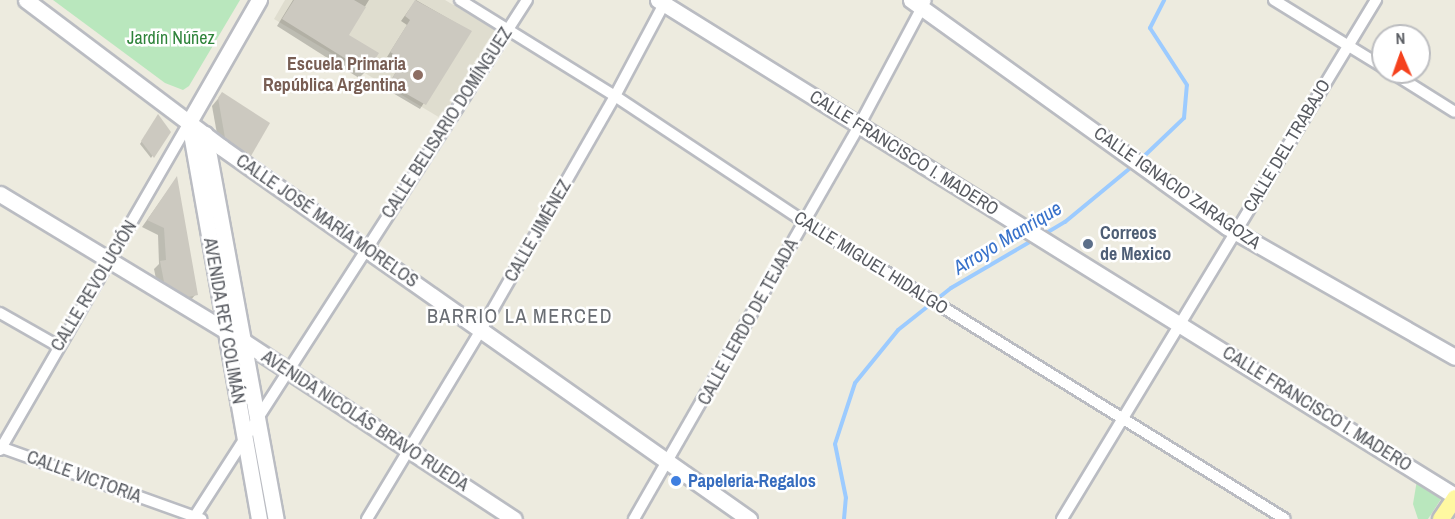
<!DOCTYPE html>
<html>
<head>
<meta charset="utf-8">
<style>
  body { margin:0 }
  #map { position:relative; width:1455px; height:519px; overflow:hidden; background:#edebdf; font-family:"Archivo Narrow",sans-serif }
  div>[style] { position:absolute }
  [style*='--x'] { left:calc(var(--x)*1px); top:calc(var(--y)*1px); width:calc(var(--w)*1px); rotate:calc(var(--a)*1deg) }
  .education>* { inset:0; background:#dfddcf }
  .green>* { inset:0; background:#b9e7bd }
  .shadow>* { inset:0; background:#0003 }
  .stream>* { height:4px; margin:-2px; padding:0 2px; transform-origin:2px; border-radius:2px; background:#9ccbff }
  .building>* { inset:0; background:#ccc9c0 }
  .roads { filter:drop-shadow(2px 0 #babcc2) drop-shadow(-2px 0 #babcc2) drop-shadow(0 2px #babcc2) drop-shadow(0 -2px #babcc2) }
  .street>* { height:10px; margin:-5px; padding:0 5px; transform-origin:5px; border-radius:5px; background:#fff }
  .secondary>* { height:15px; margin:-7.5px; padding:0 7.5px; transform-origin:7.5px; border-radius:7.5px; background:#fff }
  .primary>* { height:16px; margin:-8px; padding:0 8px; transform-origin:8px; border-radius:8px; background:#fff8a1 }
  .dots>* { width:16px; height:16px; translate:-50% -50%; box-sizing:border-box; border:3px solid #fff; border-radius:50% }
  span { translate:-50% -50%; white-space:nowrap; text-align:center; line-height:1.15; -webkit-text-stroke:5px #fff; paint-order:stroke }
  .park-label { font-size:18px; color:#2e833a }
  .education-label { font-size:18px; color:#785e54; font-weight:700 }
  .right { translate:-100% -50%; text-align:right }
  .street-label { font-size:18px; color:#585b61 }
  .service-label { font-size:18px; color:#4e5e75; font-weight:700 }
  .left { translate:0 -50%; text-align:left }
  .shop-label { font-size:18px; color:#366cbe; font-weight:700 }
  .water-label { font-size:20px; color:#3771ca; font-style:italic }
  .neighbourhood-label { font-size:20px; color:#696d73; letter-spacing:1.5px }
  .north { position:absolute; left:1371px; top:24px; width:60px; height:60px; box-sizing:border-box; background:#fff; border:2px solid #bcbdc0; border-radius:50%; rotate:358deg; font-size:16px; font-weight:700; line-height:24px; text-align:center; color:#585b61 }
  .north::after { content:''; display:block; margin:auto; width:21px; height:27px; background:#f5411d; clip-path:polygon(50% 0,100% 100%,50% 72%,0 100%) }
</style>
</head>
<body>
<div id="map">
  <div class="education">
    <div style="clip-path:polygon(285px 0,445px 0,496px 30px,442px 119px,274px 19px)"></div>
  </div>
  <div class="green">
    <div style="clip-path:polygon(53px 0,240px 0,189px 86px,183px 90px,165px 83px)"></div>
    <div style="clip-path:polygon(1417px 480px,1443px 496px,1428px 519px,1418px 519px,1413px 504px)"></div>
  </div>
  <div class="shadow">
    <div style="clip-path:polygon(293px 0,369px 0,347px 36px,366px 71px,359px 78px,277px 26px)"></div>
    <div style="clip-path:polygon(416px 0,470px 31px,420px 109px,386px 89px,400px 65px,387px 57px,407px 25px,401px 21px)"></div>
    <div style="clip-path:polygon(222px 94px,250px 155px,243px 161px,219px 145px,212px 106px)"></div>
    <div style="clip-path:polygon(157px 118px,169px 132px,151px 158px,140px 144px)"></div>
    <div style="clip-path:polygon(176px 179px,196px 294px,190px 301px,158px 289px,154px 269px,159px 264px,158px 235px,142px 227px)"></div>
  </div>
  <div class="stream">
    <div style="--x:1140;--y:160;--w:61;--a:-43.7"></div>
    <div style="--x:1184;--y:118;--w:33;--a:-85"></div>
    <div style="--x:1187;--y:85;--w:68;--a:-123"></div>
    <div style="--x:1150;--y:28;--w:31;--a:-63"></div>
    <div style="--x:1043;--y:235;--w:26;--a:-31"></div>
    <div style="--x:1065;--y:222;--w:89;--a:-39.6"></div>
    <div style="--x:844;--y:519;--w:21;--a:-85"></div>
    <div style="--x:846;--y:498;--w:55;--a:-101.5"></div>
    <div style="--x:835;--y:444;--w:64;--a:-71.8"></div>
    <div style="--x:855;--y:383;--w:68;--a:-50.9"></div>
    <div style="--x:898;--y:330;--w:68;--a:-38.4"></div>
    <div style="--x:951;--y:288;--w:95;--a:-30.3"></div>
  </div>
  <div class="building">
    <div style="clip-path:polygon(294px 0,354px 0,366px 7px,349px 35px,379px 53px,367px 72px,282px 19px)"></div>
    <div style="clip-path:polygon(415px 0,472px 31px,426px 105px,389px 84px,403px 60px,390px 52px,410px 20px,405px 16px)"></div>
    <div style="clip-path:polygon(222px 92px,270px 123px,251px 156px,225px 138px,218px 98px)"></div>
    <div style="clip-path:polygon(158px 114px,171px 132px,154px 158px,141px 141px)"></div>
    <div style="clip-path:polygon(177px 176px,198px 295px,188px 297px,164px 282px,160px 261px,166px 260px,164px 228px,147px 220px)"></div>
  </div>
  <div class="roads">
    <div class="street">
      <div style="--x:460;--y:0;--w:182;--a:31.8"></div>
      <div style="--x:615;--y:96;--w:228;--a:33.6"></div>
      <div style="--x:805;--y:222;--w:564;--a:31.75"></div>
      <div style="--x:1274;--y:0;--w:128;--a:31.6"></div>
      <div style="--x:1391;--y:72;--w:75;--a:32"></div>
      <div style="--x:0;--y:313;--w:67;--a:29.6"></div>
      <div style="--x:0;--y:447;--w:214;--a:19.7"></div>
      <div style="--x:0;--y:450;--w:379;--a:-60"></div>
      <div style="--x:193;--y:519;--w:617;--a:-57.24"></div>
      <div style="--x:367;--y:519;--w:221;--a:-58.9"></div>
      <div style="--x:481;--y:330;--w:270;--a:-60.2"></div>
      <div style="--x:615;--y:96;--w:109;--a:-62"></div>
      <div style="--x:634;--y:519;--w:455;--a:-60.2"></div>
      <div style="--x:860;--y:124;--w:140;--a:-62"></div>
      <div style="--x:1062;--y:519;--w:607;--a:-58.83"></div>
    </div>
    <div class="secondary">
      <div style="--x:26;--y:0;--w:244;--a:37"></div>
      <div style="--x:221;--y:147;--w:646;--a:35.17"></div>
      <div style="--x:658;--y:0;--w:939;--a:31.9"></div>
      <div style="--x:911;--y:0;--w:389;--a:35.7"></div>
      <div style="--x:1227;--y:227;--w:262;--a:29.7"></div>
      <div style="--x:189;--y:122;--w:403;--a:80"></div>
      <div style="--x:189;--y:122;--w:141;--a:-60.2"></div>
      <div style="--x:205;--y:134;--w:391;--a:79.6"></div>
      <div style="--x:0;--y:194;--w:284;--a:31.2"></div>
      <div style="--x:243;--y:341;--w:324;--a:33.3"></div>
    </div>
    <div class="primary">
      <div style="--x:1441;--y:519;--w:25;--a:-56"></div>
    </div>
  </div>
  <div class="dots">
    <div style="left:418px;top:75px;background:#8d6e63"></div>
    <div style="left:1088px;top:244px;background:#5c6f8a"></div>
    <div style="left:676px;top:481px;background:#3f7fe0"></div>
  </div>
  <div class="park-label">
    <span style="left:171px;top:38px">Jardín Núñez</span>
  </div>
  <div class="education-label">
    <span class="right" style="left:406px;top:75px">Escuela Primaria<br>República Argentina</span>
  </div>
  <div class="street-label">
    <span style="left:447px;top:123px;rotate:-57deg">CALLE BELISARIO DOMÍNGUEZ</span>
    <span style="left:1287px;top:146px;rotate:-59deg">CALLE DEL TRABAJO</span>
    <span style="left:904px;top:153px;rotate:32deg">CALLE FRANCISCO I. MADERO</span>
    <span style="left:1177px;top:188px;rotate:35deg">CALLE IGNACIO ZARAGOZA</span>
    <span style="left:327px;top:221px;rotate:35deg">CALLE JOSÉ MARÍA MORELOS</span>
    <span style="left:538px;top:231px;rotate:-60deg">CALLE JIMÉNEZ</span>
    <span style="left:871px;top:263px;rotate:32deg">CALLE MIGUEL HIDALGO</span>
    <span style="left:94px;top:286px;rotate:-59deg">CALLE REVOLUCIÓN</span>
    <span style="left:224px;top:321px;rotate:80deg">AVENIDA REY COLIMÁN</span>
    <span style="left:748px;top:322px;rotate:-61deg">CALLE LERDO DE TEJADA</span>
    <span style="left:1317px;top:409px;rotate:32deg">CALLE FRANCISCO I. MADERO</span>
    <span style="left:365px;top:421px;rotate:33deg">AVENIDA NICOLÁS BRAVO RUEDA</span>
    <span style="left:84px;top:477px;rotate:20deg">CALLE VICTORIA</span>
  </div>
  <div class="service-label">
    <span class="left" style="left:1100px;top:244px">Correos<br>de Mexico</span>
  </div>
  <div class="shop-label">
    <span class="left" style="left:688px;top:481px">Papeleria-Regalos</span>
  </div>
  <div class="water-label">
    <span style="left:1007px;top:237px;rotate:-31deg">Arroyo Manrique</span>
  </div>
  <div class="neighbourhood-label">
    <span style="left:520px;top:315px">BARRIO LA MERCED</span>
  </div>
  <div class="north">N</div>
</div>
</body>
</html>
